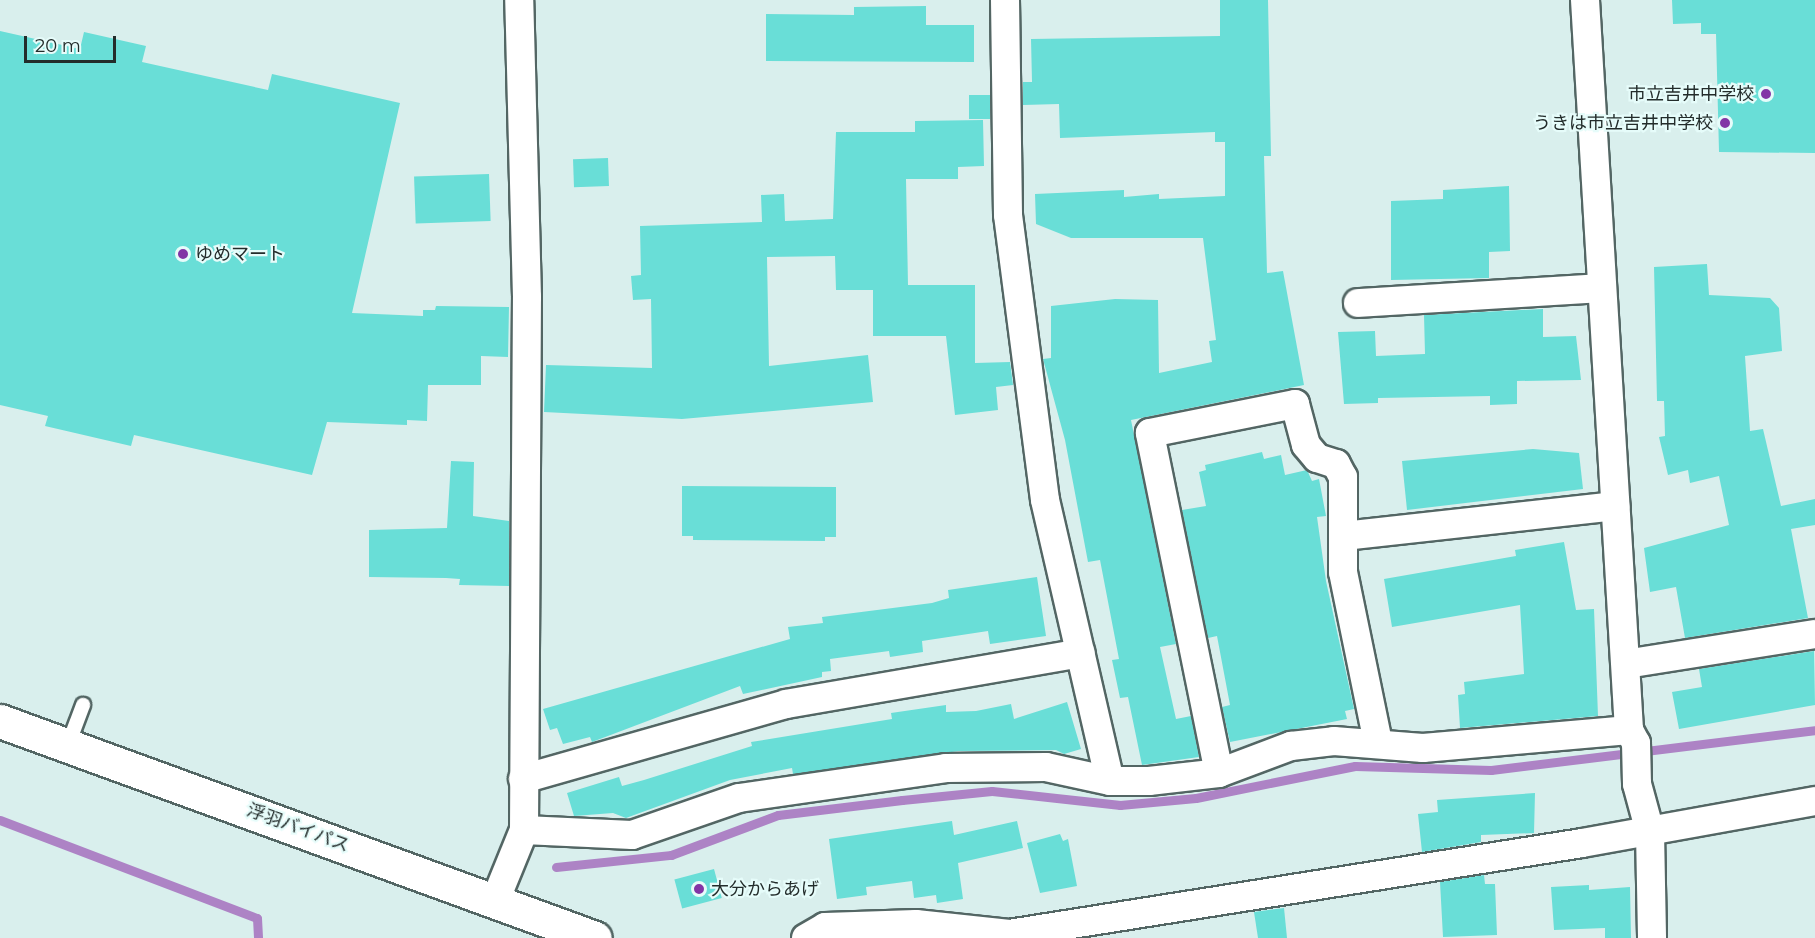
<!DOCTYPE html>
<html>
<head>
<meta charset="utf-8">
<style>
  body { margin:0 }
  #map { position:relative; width:1815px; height:938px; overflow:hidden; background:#d9efed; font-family:Montserrat,"Noto Sans JP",sans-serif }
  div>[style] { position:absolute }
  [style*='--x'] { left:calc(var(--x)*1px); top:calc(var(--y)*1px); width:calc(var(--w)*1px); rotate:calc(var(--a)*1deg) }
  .stream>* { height:9px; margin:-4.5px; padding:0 4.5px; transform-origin:4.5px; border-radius:4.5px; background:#ad83c5 }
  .building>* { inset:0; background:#69ded7; transform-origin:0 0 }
  .roads { filter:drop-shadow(2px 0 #536664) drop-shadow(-2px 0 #536664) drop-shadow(0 2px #536664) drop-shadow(0 -2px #536664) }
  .lane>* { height:14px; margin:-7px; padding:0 7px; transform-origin:7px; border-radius:7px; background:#fff }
  .street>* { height:28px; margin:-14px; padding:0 14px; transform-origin:14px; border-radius:14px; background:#fff }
  .highway>* { height:33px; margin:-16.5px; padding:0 16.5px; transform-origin:16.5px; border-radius:16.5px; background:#fff }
  .dots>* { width:16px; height:16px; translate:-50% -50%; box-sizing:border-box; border:3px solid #e6fcfa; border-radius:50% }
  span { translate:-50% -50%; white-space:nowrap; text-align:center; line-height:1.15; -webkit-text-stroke:4.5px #e6fcfa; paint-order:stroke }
  .poi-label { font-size:18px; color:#232c2b }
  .right { translate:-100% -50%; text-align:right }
  .left { translate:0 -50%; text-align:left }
  .street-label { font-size:18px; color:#232c2b }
  .scale { position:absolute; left:24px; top:36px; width:92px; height:27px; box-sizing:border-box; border:3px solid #232c2b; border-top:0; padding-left:8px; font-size:18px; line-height:21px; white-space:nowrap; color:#232c2b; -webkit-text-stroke:4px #e6fcfa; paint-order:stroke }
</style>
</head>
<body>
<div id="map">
  <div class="stream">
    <div style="--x:0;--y:820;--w:275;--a:20.9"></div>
    <div style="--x:257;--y:918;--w:20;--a:87"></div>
    <div style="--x:556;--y:867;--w:116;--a:-6"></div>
    <div style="--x:671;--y:855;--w:114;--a:-20.5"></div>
    <div style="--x:778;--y:815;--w:125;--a:-6.9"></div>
    <div style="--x:902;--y:800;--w:90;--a:-5.7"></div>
    <div style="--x:992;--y:791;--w:129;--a:6.2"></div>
    <div style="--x:1120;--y:805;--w:76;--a:-5.3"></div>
    <div style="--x:1196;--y:798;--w:162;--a:-11.4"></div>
    <div style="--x:1355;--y:766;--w:136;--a:1.7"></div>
    <div style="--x:1491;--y:770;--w:326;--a:-7"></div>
  </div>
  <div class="building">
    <div style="clip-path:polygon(1220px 0,1268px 0,1271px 156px,1264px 156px,1267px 273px,1283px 271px,1304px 385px,1131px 420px,1176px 644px,1160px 647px,1176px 719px,1191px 716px,1199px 757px,1142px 765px,1128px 697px,1120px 698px,1112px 660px,1119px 659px,1100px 560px,1088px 562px,1065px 440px,1043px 359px,1051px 358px,1051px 306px,1115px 299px,1158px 300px,1159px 373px,1212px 362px,1209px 341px,1216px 340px,1203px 238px,1071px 238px,1036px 224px,1035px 194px,1124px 190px,1124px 197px,1159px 194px,1159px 199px,1225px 196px,1225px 142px,1215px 142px,1215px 132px,1060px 138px,1059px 104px,1023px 105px,1023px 82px,1032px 82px,1031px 39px,1220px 36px)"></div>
    <div style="clip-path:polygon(1672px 0,1815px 0,1815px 153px,1719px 152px,1716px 34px,1701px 34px,1701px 23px,1673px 24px)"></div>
    <div style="clip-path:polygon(926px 6px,926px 25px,974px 25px,974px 62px,766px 61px,766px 14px,854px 15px,854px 7px)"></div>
    <div style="clip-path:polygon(0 31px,80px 49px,84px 32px,146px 46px,142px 62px,268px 90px,272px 74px,400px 103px,352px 313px,423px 316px,423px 310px,435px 310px,436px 306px,509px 307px,508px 357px,481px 356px,481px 385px,428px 385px,427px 421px,407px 420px,407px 425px,327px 422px,312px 475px,134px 435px,131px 446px,45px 426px,48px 416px,0 405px)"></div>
    <div style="left:969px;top:95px;width:21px;height:24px"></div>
    <div style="clip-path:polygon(983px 120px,984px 166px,958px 167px,958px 179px,906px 179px,908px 285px,975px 285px,975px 363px,1010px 362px,1013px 385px,996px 387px,998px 410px,955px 415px,946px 336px,873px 336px,873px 290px,836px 290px,835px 256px,767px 257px,769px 366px,868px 355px,873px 402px,682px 419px,544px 412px,546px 365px,652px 368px,651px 299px,633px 300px,631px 276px,641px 275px,640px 226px,762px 222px,761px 195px,784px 194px,785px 221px,833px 219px,836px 132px,915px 132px,915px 121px)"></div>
    <div style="left:608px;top:158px;width:28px;height:35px;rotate:88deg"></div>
    <div style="left:489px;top:174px;width:47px;height:75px;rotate:88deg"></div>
    <div style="clip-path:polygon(1509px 186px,1510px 251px,1489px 252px,1489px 278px,1391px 280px,1391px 201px,1443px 199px,1443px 190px)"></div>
    <div style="clip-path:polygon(1707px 264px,1709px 295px,1770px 298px,1779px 308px,1782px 351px,1745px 356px,1750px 431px,1763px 429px,1781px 506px,1815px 499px,1815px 525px,1791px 529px,1808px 618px,1685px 638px,1676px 587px,1650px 592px,1644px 548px,1729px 525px,1719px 476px,1690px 483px,1688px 470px,1668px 475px,1659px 437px,1665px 436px,1664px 401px,1657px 401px,1654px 267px)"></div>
    <div style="clip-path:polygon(1543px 309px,1543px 337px,1576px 336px,1581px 380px,1517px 381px,1517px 404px,1490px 405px,1490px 396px,1378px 398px,1378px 403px,1344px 404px,1338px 332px,1375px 331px,1376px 356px,1425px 354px,1424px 315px)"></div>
    <div style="clip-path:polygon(1533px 449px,1579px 453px,1583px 489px,1407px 510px,1402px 461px)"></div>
    <div style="clip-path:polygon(1262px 452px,1264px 459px,1281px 455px,1285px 475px,1307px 470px,1312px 481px,1319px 479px,1326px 516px,1317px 517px,1326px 581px,1354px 709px,1345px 711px,1347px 719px,1230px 742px,1222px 707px,1230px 705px,1217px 636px,1208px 638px,1182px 510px,1206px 506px,1199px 472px,1206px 470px,1205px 465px)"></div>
    <div style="clip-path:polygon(451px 461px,474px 462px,473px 516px,509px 521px,509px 586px,459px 585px,460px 579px,446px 578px,369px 577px,369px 530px,447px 528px)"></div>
    <div style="clip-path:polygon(682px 486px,836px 487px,836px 537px,825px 537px,825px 541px,693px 540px,693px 536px,682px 536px)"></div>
    <div style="clip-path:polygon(1564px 542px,1576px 610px,1594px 609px,1598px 716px,1460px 728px,1458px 695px,1465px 694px,1464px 682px,1524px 674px,1520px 605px,1392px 627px,1384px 579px,1516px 556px,1515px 550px)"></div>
    <div style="clip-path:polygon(1037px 577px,1046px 636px,990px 644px,988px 631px,922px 641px,923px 652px,890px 657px,889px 651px,830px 659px,831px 671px,822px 672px,822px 677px,743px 694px,740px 686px,592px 742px,590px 737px,563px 744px,557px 728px,550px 730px,543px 709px,790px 639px,788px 627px,823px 623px,822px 617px,932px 603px,949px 598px,948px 590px)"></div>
    <div style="clip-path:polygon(1814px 651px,1815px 705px,1679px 729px,1672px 692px,1702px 687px,1699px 669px)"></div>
    <div style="clip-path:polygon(1067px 702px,1081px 749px,1064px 754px,1056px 750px,959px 751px,793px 774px,792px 768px,730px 780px,626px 818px,613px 813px,574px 816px,567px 793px,619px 777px,622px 786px,644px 780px,752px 746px,751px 742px,892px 719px,891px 713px,946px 705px,946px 712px,976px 711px,1011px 704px,1014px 719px)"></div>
    <div style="clip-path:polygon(1535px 793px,1534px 833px,1481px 835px,1481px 842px,1422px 852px,1418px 814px,1438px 812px,1437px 800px)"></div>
    <div style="clip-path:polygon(952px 821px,954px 835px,1017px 821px,1023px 848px,958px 863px,963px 899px,937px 903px,936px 895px,914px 898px,912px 881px,866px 887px,867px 895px,837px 899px,829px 839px)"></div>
    <div style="clip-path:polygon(1060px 834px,1063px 841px,1068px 839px,1077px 886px,1040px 893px,1027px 843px)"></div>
    <div style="left:714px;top:869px;width:30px;height:41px;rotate:75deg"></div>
    <div style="clip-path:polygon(1484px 875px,1485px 884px,1495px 884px,1497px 935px,1443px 937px,1440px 882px)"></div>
    <div style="clip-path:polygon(1589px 885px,1589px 890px,1630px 887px,1631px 938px,1605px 938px,1605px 928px,1554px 930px,1551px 887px)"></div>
    <div style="clip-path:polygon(1284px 908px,1287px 938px,1258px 938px,1254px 912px)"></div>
  </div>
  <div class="roads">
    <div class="lane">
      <div style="--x:68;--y:745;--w:43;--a:-69.4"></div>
    </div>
    <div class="street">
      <div style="--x:1005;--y:0;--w:215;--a:89.2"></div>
      <div style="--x:1008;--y:215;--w:287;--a:82.6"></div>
      <div style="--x:1045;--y:500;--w:288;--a:77"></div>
      <div style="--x:1585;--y:0;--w:731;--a:86.55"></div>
      <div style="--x:1629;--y:730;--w:15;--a:62"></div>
      <div style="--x:1636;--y:743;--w:41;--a:88.6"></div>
      <div style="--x:1637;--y:784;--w:50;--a:74.8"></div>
      <div style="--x:1650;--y:832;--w:106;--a:88.9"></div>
      <div style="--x:1358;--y:303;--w:243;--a:-3.5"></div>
      <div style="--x:1344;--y:536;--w:273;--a:-6.3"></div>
      <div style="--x:1626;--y:664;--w:191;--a:-9"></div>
      <div style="--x:1219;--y:773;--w:347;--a:-101.5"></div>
      <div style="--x:1150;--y:433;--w:148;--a:-11.3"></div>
      <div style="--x:1295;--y:404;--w:42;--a:75"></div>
      <div style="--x:1306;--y:445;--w:17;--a:50"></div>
      <div style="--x:1317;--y:458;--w:20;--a:18"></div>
      <div style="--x:1336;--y:464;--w:15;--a:62"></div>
      <div style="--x:1343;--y:477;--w:95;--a:90"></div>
      <div style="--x:1343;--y:572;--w:175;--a:78.4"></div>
      <div style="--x:523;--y:779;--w:273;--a:-15.9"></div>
      <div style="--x:786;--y:704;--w:299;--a:-9.8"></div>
      <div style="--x:524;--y:830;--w:108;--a:2.7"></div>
      <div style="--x:632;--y:835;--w:113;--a:-19.1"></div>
      <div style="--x:739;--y:798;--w:209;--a:-8.2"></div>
      <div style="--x:946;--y:768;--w:100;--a:-0.6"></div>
      <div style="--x:1046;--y:767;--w:66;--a:12.3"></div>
      <div style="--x:1110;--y:781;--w:39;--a:0"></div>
      <div style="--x:1149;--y:781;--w:70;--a:-6.5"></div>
      <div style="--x:1219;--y:773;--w:77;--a:-20.6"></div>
      <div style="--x:1291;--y:746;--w:43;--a:-6.6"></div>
      <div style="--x:1334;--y:741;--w:89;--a:4.5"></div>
      <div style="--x:1423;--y:748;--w:207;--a:-5"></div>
      <div style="--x:495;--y:901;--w:77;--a:-67.8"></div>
      <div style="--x:524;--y:830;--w:533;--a:-89.68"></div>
      <div style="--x:527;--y:297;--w:297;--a:-91.5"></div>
      <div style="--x:806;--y:938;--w:22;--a:-30"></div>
      <div style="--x:825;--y:927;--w:91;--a:-1.9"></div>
      <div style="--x:916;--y:924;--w:94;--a:6.1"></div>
      <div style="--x:1009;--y:934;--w:580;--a:-9.02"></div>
      <div style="--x:1582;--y:843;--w:237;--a:-10.2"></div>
    </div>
    <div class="highway">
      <div style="--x:0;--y:721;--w:633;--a:20.04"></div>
    </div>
  </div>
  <div class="dots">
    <div style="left:1766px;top:94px;background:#8235a6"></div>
    <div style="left:1725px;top:123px;background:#8235a6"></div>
    <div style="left:183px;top:254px;background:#8235a6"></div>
    <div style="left:699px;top:889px;background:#8235a6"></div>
  </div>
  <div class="poi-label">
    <span class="right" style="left:1754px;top:94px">市立吉井中学校</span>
    <span class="right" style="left:1713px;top:123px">うきは市立吉井中学校</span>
    <span class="left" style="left:195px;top:254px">ゆめマート</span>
    <span class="left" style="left:711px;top:889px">大分からあげ</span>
  </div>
  <div class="street-label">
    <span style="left:298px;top:828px;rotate:20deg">浮羽バイパス</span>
  </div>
  <div class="scale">20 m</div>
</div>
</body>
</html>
